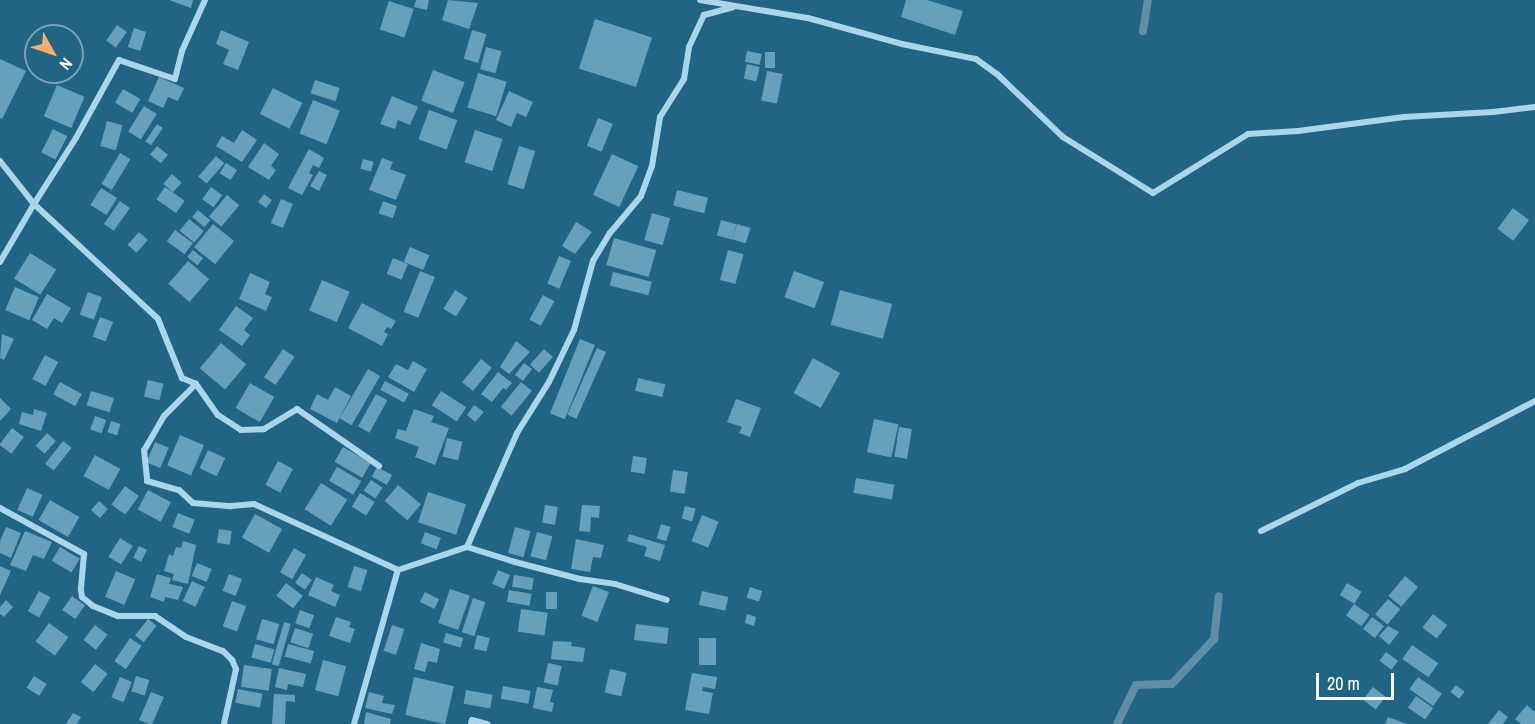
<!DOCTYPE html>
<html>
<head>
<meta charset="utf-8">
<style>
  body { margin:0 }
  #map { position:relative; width:1535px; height:724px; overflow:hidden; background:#226485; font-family:"Archivo Narrow",sans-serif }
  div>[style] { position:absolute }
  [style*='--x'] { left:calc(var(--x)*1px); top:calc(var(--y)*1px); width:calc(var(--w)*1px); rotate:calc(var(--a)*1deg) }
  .stream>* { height:8px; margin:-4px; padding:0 4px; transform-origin:4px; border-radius:4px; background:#618ea5 }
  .building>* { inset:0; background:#67a0ba; transform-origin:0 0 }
  .street>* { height:6px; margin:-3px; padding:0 3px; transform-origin:3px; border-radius:3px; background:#abd5e9 }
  span { translate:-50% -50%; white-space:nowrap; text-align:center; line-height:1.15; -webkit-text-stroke:6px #226485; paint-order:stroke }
  .north { position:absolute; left:24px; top:24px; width:60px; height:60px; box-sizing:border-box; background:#226485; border:2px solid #7aa2b6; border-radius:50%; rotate:130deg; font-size:16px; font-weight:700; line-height:24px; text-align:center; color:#fff }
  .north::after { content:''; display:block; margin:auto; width:21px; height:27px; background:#f5ae6d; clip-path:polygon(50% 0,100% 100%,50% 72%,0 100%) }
  .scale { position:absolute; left:1316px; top:673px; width:78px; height:27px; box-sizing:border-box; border:3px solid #fff; border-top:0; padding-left:8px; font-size:18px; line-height:21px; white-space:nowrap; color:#fff; -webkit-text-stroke:4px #226485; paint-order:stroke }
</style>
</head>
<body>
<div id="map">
  <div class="stream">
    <div style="--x:1143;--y:31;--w:31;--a:-81"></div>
    <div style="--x:1117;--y:724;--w:43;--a:-64"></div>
    <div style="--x:1136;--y:685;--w:36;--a:-2"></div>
    <div style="--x:1172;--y:684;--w:62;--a:-47"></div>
    <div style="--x:1214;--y:639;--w:43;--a:-83.4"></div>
  </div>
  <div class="building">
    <div style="clip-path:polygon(169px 0,193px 0,191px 8px)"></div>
    <div style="clip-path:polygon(416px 0,429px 0,427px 10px,414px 7px)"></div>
    <div style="clip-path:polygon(448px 0,478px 3px,469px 29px,442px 20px)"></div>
    <div style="clip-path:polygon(906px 0,927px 0,963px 11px,955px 35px,901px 17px)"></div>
    <div style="left:389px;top:1px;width:26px;height:30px;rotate:18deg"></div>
    <div style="left:595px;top:19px;width:60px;height:52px;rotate:18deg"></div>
    <div style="left:117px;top:25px;width:12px;height:19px;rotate:35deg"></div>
    <div style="left:134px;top:28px;width:13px;height:20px;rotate:18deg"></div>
    <div style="clip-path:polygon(221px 30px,249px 42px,238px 70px,223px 64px,229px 50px,216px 44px)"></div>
    <div style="left:472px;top:30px;width:15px;height:30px;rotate:16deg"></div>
    <div style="left:486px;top:47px;width:16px;height:23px;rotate:15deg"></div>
    <div style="left:747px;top:51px;width:15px;height:11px;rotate:11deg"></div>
    <div style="left:765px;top:52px;width:10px;height:16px"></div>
    <div style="clip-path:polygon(0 59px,26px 71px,2px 119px,0 118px)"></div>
    <div style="left:747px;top:64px;width:13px;height:15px;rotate:13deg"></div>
    <div style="left:433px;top:70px;width:34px;height:33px;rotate:21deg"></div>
    <div style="left:767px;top:71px;width:16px;height:30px;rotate:11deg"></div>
    <div style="left:478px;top:73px;width:30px;height:36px;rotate:17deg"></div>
    <div style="clip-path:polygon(159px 77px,184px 88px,178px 101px,168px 97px,163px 108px,148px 101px)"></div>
    <div style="left:315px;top:80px;width:26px;height:14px;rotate:18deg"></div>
    <div style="left:57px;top:85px;width:30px;height:34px;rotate:23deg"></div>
    <div style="left:273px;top:88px;width:33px;height:29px;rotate:27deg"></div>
    <div style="left:123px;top:89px;width:20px;height:16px;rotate:30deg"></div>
    <div style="clip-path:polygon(509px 91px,533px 102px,526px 117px,517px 113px,511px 127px,496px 120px)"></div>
    <div style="clip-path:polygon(392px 96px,418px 107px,410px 125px,398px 120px,395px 129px,380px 124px)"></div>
    <div style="left:313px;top:100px;width:29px;height:36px;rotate:22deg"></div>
    <div style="left:144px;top:106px;width:15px;height:30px;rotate:32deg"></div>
    <div style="left:429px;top:110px;width:30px;height:31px;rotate:20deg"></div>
    <div style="left:598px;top:118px;width:16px;height:30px;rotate:22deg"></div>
    <div style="left:107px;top:121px;width:16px;height:26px;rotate:15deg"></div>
    <div style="left:157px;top:124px;width:7px;height:21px;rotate:34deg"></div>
    <div style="left:53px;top:129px;width:16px;height:26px;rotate:27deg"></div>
    <div style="clip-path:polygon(242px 130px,257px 140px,242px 162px,216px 146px,222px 136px,234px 143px)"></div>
    <div style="left:475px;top:130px;width:29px;height:34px;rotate:18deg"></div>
    <div style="clip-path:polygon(264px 143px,279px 154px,271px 166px,276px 170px,269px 180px,248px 167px)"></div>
    <div style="left:157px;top:146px;width:14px;height:11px;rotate:39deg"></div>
    <div style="left:519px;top:146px;width:17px;height:40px;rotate:17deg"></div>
    <div style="clip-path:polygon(309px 149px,324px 158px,319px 168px,313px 165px,309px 173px,313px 175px,302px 195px,288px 188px)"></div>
    <div style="left:120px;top:153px;width:12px;height:36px;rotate:31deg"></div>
    <div style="left:612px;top:154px;width:29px;height:45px;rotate:25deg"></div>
    <div style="left:216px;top:156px;width:11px;height:27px;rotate:41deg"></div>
    <div style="clip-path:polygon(382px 158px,393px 162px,390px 169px,406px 175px,396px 200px,369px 190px)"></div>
    <div style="left:363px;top:159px;width:11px;height:10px;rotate:15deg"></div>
    <div style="left:226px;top:163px;width:13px;height:12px;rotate:32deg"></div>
    <div style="clip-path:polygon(319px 171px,327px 175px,319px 191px,310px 186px)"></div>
    <div style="left:172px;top:174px;width:13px;height:13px;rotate:42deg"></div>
    <div style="left:165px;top:187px;width:24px;height:15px;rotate:35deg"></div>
    <div style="left:211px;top:187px;width:14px;height:15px;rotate:36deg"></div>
    <div style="left:101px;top:188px;width:19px;height:20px;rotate:32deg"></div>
    <div style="left:677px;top:190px;width:32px;height:16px;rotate:14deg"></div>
    <div style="left:264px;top:194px;width:10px;height:10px;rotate:37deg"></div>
    <div style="left:227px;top:195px;width:16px;height:28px;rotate:40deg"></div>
    <div style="left:281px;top:199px;width:13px;height:26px;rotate:23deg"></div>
    <div style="left:120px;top:201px;width:12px;height:28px;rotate:35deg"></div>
    <div style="left:383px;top:201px;width:15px;height:13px;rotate:20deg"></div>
    <div style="left:1513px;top:208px;width:20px;height:26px;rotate:37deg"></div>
    <div style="left:198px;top:210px;width:16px;height:9px;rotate:40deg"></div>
    <div style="left:652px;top:213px;width:19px;height:28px;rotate:16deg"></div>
    <div style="left:189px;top:219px;width:19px;height:15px;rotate:39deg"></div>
    <div style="left:721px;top:220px;width:16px;height:16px;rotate:15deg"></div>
    <div style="clip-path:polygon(576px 222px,592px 232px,575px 254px,562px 246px)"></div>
    <div style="left:213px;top:224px;width:27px;height:30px;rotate:39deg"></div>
    <div style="left:737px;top:224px;width:14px;height:16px;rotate:17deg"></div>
    <div style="left:175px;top:230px;width:22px;height:14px;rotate:36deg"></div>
    <div style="left:139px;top:232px;width:12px;height:17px;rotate:42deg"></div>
    <div style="left:614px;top:238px;width:44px;height:28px;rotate:16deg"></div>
    <div style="left:410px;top:247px;width:21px;height:16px;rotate:23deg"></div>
    <div style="left:193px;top:250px;width:13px;height:9px;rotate:39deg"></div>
    <div style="left:728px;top:250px;width:16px;height:31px;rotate:15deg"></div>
    <div style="left:30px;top:253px;width:31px;height:30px;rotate:32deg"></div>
    <div style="left:559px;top:256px;width:13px;height:30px;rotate:23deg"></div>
    <div style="left:393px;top:258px;width:16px;height:17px;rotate:22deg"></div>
    <div style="left:188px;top:261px;width:28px;height:30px;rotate:41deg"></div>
    <div style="left:420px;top:271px;width:16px;height:44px;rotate:22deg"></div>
    <div style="left:794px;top:271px;width:32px;height:28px;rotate:20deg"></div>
    <div style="left:613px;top:272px;width:40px;height:14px;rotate:14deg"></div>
    <div style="clip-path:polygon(250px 273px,270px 282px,265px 294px,272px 297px,266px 311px,239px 299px)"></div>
    <div style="left:322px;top:280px;width:30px;height:33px;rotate:23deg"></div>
    <div style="left:15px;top:287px;width:26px;height:25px;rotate:23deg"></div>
    <div style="left:455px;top:290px;width:15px;height:22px;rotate:32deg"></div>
    <div style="left:840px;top:290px;width:54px;height:36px;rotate:15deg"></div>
    <div style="left:88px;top:292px;width:15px;height:24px;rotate:20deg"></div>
    <div style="clip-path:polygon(47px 294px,71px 308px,62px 323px,54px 318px,47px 329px,32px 320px)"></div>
    <div style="left:543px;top:295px;width:13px;height:28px;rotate:29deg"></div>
    <div style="clip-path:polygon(362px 303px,396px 321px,391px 329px,387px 327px,384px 332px,388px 334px,382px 346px,348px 328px)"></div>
    <div style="clip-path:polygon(236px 306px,253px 318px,244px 330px,250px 335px,242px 346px,219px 330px)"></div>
    <div style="left:100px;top:317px;width:14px;height:21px;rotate:21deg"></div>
    <div style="clip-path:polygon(2px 334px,14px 339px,4px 360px,0 358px)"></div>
    <div style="left:580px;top:339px;width:16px;height:80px;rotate:22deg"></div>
    <div style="clip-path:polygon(516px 341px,530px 352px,509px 374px,500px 367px)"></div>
    <div style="left:221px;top:343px;width:33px;height:33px;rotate:40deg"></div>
    <div style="left:597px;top:348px;width:10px;height:73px;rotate:24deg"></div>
    <div style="left:283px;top:349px;width:14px;height:34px;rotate:34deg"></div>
    <div style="left:544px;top:349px;width:12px;height:21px;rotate:42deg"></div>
    <div style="left:45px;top:355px;width:15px;height:27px;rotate:28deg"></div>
    <div style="left:813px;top:358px;width:31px;height:40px;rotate:29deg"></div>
    <div style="left:481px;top:359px;width:14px;height:30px;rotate:39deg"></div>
    <div style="clip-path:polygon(413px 361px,427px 369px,414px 392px,388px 377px,396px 364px,408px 370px)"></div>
    <div style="left:524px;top:363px;width:10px;height:15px;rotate:37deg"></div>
    <div style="left:368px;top:369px;width:14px;height:57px;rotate:30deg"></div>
    <div style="clip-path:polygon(498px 372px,512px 383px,506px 390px,503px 388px,492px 402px,481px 394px)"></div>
    <div style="left:638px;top:378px;width:28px;height:13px;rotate:13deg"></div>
    <div style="left:148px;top:380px;width:16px;height:17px;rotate:14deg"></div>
    <div style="left:385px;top:381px;width:27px;height:10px;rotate:28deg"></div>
    <div style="left:60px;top:382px;width:25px;height:14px;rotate:29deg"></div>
    <div style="left:521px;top:382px;width:14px;height:32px;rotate:39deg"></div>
    <div style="left:250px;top:383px;width:28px;height:29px;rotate:30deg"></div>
    <div style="clip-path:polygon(335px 387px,351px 396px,337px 423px,310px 409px,317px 394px,328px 400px)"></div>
    <div style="left:91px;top:391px;width:24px;height:15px;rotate:17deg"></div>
    <div style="left:441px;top:391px;width:30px;height:17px;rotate:33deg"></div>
    <div style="left:376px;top:394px;width:13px;height:37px;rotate:29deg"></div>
    <div style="clip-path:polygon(0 398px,11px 409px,0 421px)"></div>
    <div style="clip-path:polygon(736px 399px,761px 408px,750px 437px,739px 433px,742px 427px,727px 422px)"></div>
    <div style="clip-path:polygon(474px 405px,484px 412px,475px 422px,467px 415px)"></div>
    <div style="clip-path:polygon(34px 409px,47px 413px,41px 431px,19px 424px,22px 412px,33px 415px)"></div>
    <div style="clip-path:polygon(414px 409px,434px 416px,431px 422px,449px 428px,435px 465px,415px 457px,419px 447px,395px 438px,398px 429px,406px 431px)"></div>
    <div style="left:95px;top:416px;width:12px;height:14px;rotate:20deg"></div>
    <div style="left:874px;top:419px;width:25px;height:34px;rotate:12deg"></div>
    <div style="left:111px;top:421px;width:10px;height:12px;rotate:17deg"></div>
    <div style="left:899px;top:427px;width:13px;height:30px;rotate:9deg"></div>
    <div style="left:12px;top:428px;width:15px;height:21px;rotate:37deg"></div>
    <div style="left:47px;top:433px;width:12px;height:17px;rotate:42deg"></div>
    <div style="left:180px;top:435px;width:26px;height:33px;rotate:23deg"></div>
    <div style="left:447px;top:438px;width:16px;height:19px;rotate:14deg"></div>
    <div style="left:63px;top:441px;width:11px;height:29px;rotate:38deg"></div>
    <div style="left:155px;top:442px;width:15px;height:22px;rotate:23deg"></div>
    <div style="left:343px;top:447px;width:32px;height:17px;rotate:30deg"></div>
    <div style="left:208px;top:450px;width:19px;height:20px;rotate:25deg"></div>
    <div style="left:95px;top:455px;width:29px;height:24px;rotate:29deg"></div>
    <div style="left:633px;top:456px;width:14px;height:16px;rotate:8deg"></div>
    <div style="left:278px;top:461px;width:17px;height:27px;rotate:28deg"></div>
    <div style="left:337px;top:467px;width:28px;height:16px;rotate:30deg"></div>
    <div style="left:377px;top:467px;width:17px;height:11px;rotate:28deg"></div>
    <div style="left:673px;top:470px;width:15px;height:22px;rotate:8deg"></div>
    <div style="left:856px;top:478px;width:39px;height:15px;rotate:10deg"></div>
    <div style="left:371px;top:480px;width:14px;height:13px;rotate:34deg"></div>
    <div style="left:321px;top:483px;width:31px;height:31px;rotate:32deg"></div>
    <div style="left:398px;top:485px;width:30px;height:21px;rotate:40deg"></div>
    <div style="left:125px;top:486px;width:17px;height:23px;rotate:36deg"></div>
    <div style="left:27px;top:488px;width:17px;height:24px;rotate:24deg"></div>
    <div style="left:148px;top:490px;width:26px;height:22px;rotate:28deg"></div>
    <div style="left:428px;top:492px;width:40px;height:32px;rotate:18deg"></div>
    <div style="left:360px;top:493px;width:17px;height:16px;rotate:31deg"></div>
    <div style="left:50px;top:500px;width:34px;height:23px;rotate:30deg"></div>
    <div style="left:99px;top:501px;width:12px;height:12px;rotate:42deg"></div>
    <div style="left:545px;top:505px;width:13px;height:18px;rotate:9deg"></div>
    <div style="clip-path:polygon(582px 505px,600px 506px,599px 518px,591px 517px,590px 532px,579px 531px)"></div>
    <div style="left:685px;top:506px;width:11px;height:13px;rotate:15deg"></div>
    <div style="left:178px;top:513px;width:18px;height:15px;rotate:22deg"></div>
    <div style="left:255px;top:514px;width:31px;height:27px;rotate:29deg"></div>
    <div style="left:702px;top:515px;width:18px;height:28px;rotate:22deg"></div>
    <div style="left:661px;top:524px;width:10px;height:15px;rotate:17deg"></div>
    <div style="clip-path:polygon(6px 527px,21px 533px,11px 558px,0 553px,0 541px)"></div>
    <div style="left:515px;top:527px;width:16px;height:27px;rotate:15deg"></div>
    <div style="left:219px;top:529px;width:13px;height:14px;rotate:9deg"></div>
    <div style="clip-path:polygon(25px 531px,52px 542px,44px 559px,33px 555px,26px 571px,10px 565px)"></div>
    <div style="left:425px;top:532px;width:17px;height:12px;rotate:21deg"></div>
    <div style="left:537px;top:532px;width:16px;height:25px;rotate:15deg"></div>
    <div style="clip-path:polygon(629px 534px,665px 545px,660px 561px,644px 556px,647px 547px,627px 541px)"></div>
    <div style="left:120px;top:538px;width:15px;height:22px;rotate:32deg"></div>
    <div style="clip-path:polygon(576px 539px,604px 545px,601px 558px,593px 557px,590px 572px,571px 569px)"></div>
    <div style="clip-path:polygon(183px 541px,196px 545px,188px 584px,172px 580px,174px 574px,164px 571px,169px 554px,173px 556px,176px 547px,181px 548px)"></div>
    <div style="left:139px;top:546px;width:9px;height:13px;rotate:27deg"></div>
    <div style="left:60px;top:547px;width:23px;height:16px;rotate:31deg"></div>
    <div style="left:294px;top:548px;width:14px;height:28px;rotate:30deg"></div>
    <div style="left:197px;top:563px;width:16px;height:14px;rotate:22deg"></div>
    <div style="clip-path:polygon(0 566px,11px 571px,0 595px)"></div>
    <div style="left:354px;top:566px;width:14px;height:22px;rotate:17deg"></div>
    <div style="left:498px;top:570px;width:13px;height:15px;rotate:23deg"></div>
    <div style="left:116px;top:571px;width:21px;height:28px;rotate:23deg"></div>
    <div style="left:302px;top:573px;width:12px;height:12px;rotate:35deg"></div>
    <div style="clip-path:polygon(157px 574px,171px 578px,169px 584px,183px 587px,178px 600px,165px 597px,164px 602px,150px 597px)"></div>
    <div style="left:229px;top:574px;width:14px;height:18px;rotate:21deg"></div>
    <div style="left:514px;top:575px;width:20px;height:12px;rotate:9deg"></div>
    <div style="left:1405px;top:576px;width:17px;height:26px;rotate:40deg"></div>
    <div style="clip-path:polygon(316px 577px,334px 585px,331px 591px,340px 595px,335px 607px,308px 595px)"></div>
    <div style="left:192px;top:581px;width:14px;height:22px;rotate:25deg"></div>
    <div style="left:286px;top:583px;width:21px;height:16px;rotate:37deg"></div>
    <div style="left:1347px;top:583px;width:17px;height:14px;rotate:31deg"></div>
    <div style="left:593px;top:586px;width:17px;height:32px;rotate:21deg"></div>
    <div style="left:750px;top:587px;width:13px;height:11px;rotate:18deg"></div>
    <div style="left:450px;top:589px;width:21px;height:36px;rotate:19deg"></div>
    <div style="left:509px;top:590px;width:23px;height:12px;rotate:10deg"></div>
    <div style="left:39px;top:591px;width:13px;height:23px;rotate:29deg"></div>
    <div style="left:702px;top:591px;width:27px;height:14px;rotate:13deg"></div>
    <div style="left:425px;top:592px;width:16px;height:11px;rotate:27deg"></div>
    <div style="left:546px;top:592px;width:11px;height:17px"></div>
    <div style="left:72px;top:596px;width:16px;height:17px;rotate:35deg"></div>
    <div style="left:473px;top:598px;width:13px;height:36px;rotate:18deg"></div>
    <div style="left:1388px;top:599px;width:16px;height:20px;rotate:40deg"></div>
    <div style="clip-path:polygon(6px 600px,13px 607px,4px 617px,0 614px,0 607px)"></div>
    <div style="left:232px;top:601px;width:15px;height:27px;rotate:20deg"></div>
    <div style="left:1354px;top:604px;width:19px;height:14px;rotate:35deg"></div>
    <div style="left:521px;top:609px;width:27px;height:23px;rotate:8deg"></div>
    <div style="left:300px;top:610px;width:15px;height:14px;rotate:20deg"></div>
    <div style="clip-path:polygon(747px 614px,756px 617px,754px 626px,745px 623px)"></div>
    <div style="left:1433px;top:614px;width:18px;height:17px;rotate:38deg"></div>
    <div style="clip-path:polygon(336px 617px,351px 622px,349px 627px,355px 629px,350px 643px,329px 636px)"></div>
    <div style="left:1372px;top:617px;width:15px;height:15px;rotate:37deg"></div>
    <div style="left:148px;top:619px;width:11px;height:21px;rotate:38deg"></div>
    <div style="left:262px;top:619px;width:18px;height:21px;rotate:16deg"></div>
    <div style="left:284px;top:622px;width:7px;height:44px;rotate:16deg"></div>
    <div style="left:49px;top:623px;width:24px;height:23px;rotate:36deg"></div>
    <div style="left:636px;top:624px;width:33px;height:16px;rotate:7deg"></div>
    <div style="left:95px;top:625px;width:16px;height:19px;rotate:38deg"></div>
    <div style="left:392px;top:625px;width:13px;height:27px;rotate:18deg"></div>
    <div style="clip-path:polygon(1388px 626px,1399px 632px,1389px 645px,1379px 636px)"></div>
    <div style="left:295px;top:628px;width:19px;height:15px;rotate:18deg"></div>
    <div style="left:446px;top:633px;width:18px;height:10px;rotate:16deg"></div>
    <div style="left:477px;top:635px;width:13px;height:14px;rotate:13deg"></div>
    <div style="left:130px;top:638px;width:14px;height:28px;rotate:34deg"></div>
    <div style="left:699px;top:638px;width:17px;height:27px"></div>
    <div style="clip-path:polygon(553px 641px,572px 642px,571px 646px,585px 648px,583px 662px,551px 659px)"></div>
    <div style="clip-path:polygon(421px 643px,440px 649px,437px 663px,428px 661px,425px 672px,414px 669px)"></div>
    <div style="left:255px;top:644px;width:20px;height:14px;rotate:15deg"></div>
    <div style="left:288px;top:644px;width:27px;height:13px;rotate:15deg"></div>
    <div style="left:1412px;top:645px;width:32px;height:17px;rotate:35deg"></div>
    <div style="left:1386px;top:652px;width:15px;height:11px;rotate:37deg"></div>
    <div style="left:323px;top:660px;width:24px;height:31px;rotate:15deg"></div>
    <div style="left:548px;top:663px;width:14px;height:20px;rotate:12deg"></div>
    <div style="left:95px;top:664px;width:16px;height:23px;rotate:38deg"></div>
    <div style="left:244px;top:665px;width:28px;height:22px;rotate:8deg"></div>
    <div style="clip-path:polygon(279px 668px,306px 674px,303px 687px,288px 684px,287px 690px,275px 687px)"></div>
    <div style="left:610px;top:669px;width:17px;height:24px;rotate:13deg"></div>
    <div style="clip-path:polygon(692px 673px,717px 677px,715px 689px,703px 687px,702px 691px,713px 693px,709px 714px,685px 710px)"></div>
    <div style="left:34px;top:676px;width:15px;height:14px;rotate:32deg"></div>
    <div style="left:136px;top:676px;width:14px;height:16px;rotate:17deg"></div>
    <div style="left:120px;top:677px;width:13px;height:22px;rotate:23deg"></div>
    <div style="left:414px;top:677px;width:41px;height:39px;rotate:13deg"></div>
    <div style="left:1418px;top:677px;width:29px;height:15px;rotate:35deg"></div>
    <div style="left:1456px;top:685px;width:11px;height:9px;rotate:38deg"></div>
    <div style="left:503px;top:686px;width:28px;height:13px;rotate:10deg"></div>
    <div style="clip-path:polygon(537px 687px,553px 690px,550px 702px,554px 703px,552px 712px,533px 708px)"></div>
    <div style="left:1373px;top:687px;width:16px;height:16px;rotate:38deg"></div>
    <div style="left:238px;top:689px;width:25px;height:14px;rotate:11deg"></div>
    <div style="left:466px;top:690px;width:27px;height:14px;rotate:10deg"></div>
    <div style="clip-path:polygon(151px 692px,164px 697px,152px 724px,149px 724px,139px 720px)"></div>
    <div style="clip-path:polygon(369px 692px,384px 696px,382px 703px,395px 705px,392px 714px,365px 708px)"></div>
    <div style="clip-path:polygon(274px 694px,295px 695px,295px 702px,286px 701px,285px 724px,272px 724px)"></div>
    <div style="left:1416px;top:696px;width:21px;height:14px;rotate:35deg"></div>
    <div style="clip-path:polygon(1527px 705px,1535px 712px,1535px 724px,1521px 724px,1515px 719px)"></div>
    <div style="clip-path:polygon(1499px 710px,1508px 717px,1503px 724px,1488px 724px)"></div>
    <div style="clip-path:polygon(366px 712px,391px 719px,390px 724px,364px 724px)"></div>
    <div style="clip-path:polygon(73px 713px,81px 717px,77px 724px,66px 724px)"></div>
    <div style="clip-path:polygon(1388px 717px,1407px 724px,1385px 724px)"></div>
  </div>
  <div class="street">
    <div style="--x:205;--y:0;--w:56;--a:114.3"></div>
    <div style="--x:182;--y:51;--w:29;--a:104"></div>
    <div style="--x:175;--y:79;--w:59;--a:-161.3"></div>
    <div style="--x:119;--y:60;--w:89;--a:118.9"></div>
    <div style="--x:76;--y:138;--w:78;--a:122.5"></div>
    <div style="--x:34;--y:204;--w:169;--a:42.8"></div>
    <div style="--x:158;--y:319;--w:64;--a:67.9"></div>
    <div style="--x:182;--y:378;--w:15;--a:23"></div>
    <div style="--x:196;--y:384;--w:45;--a:135"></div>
    <div style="--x:164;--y:416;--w:39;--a:120"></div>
    <div style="--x:144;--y:450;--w:31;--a:84"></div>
    <div style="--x:147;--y:481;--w:33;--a:16"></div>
    <div style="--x:179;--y:490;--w:19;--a:43"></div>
    <div style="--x:193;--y:503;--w:38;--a:5"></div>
    <div style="--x:231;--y:506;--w:23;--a:-5"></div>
    <div style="--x:254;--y:504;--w:158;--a:24.6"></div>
    <div style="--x:398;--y:570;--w:73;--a:-18.4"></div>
    <div style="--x:467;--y:547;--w:50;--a:17.4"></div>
    <div style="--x:515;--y:562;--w:67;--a:14.7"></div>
    <div style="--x:580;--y:579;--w:35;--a:8"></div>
    <div style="--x:615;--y:584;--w:54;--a:17.1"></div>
    <div style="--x:700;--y:0;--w:109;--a:9.5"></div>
    <div style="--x:808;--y:18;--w:98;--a:15.5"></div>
    <div style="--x:902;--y:44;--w:76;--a:11.5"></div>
    <div style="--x:976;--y:59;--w:26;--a:36"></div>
    <div style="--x:997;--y:74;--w:91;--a:43.7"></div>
    <div style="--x:1063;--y:137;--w:106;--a:31.9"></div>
    <div style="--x:1153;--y:193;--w:112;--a:-31.8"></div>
    <div style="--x:1248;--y:134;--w:50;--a:-3.4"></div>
    <div style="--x:1298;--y:131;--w:107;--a:-7.5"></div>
    <div style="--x:1404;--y:117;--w:89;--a:-3.2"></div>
    <div style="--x:1493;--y:112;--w:42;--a:-6.8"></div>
    <div style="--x:0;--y:161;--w:55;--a:51.7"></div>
    <div style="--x:34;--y:204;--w:67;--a:120.4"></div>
    <div style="--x:196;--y:384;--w:38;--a:55"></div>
    <div style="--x:218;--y:415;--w:27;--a:33"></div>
    <div style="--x:241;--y:430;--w:23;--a:-2"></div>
    <div style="--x:264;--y:429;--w:39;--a:-31"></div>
    <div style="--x:297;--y:409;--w:100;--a:34.8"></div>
    <div style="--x:0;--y:508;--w:96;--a:28.7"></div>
    <div style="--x:84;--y:554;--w:36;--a:95"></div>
    <div style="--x:81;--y:590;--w:7;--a:82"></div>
    <div style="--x:82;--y:597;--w:14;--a:39"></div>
    <div style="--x:93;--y:606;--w:27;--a:22"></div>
    <div style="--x:118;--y:616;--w:37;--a:0"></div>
    <div style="--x:155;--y:616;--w:37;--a:34"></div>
    <div style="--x:186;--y:637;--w:40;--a:21"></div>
    <div style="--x:223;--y:651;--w:13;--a:45"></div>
    <div style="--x:232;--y:660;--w:10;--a:66"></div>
    <div style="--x:236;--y:669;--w:56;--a:102.3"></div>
    <div style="--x:1261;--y:531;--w:108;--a:-26.3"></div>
    <div style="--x:1358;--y:483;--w:49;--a:-16.6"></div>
    <div style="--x:1405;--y:469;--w:147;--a:-27.6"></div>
    <div style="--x:467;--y:547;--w:124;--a:-66.3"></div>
    <div style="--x:517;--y:433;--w:60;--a:-57.9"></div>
    <div style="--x:549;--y:382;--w:58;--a:-64.3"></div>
    <div style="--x:574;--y:330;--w:72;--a:-74.6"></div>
    <div style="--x:593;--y:261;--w:33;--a:-59"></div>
    <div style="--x:610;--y:233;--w:48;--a:-50"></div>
    <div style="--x:641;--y:196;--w:32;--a:-70"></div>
    <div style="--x:652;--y:166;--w:50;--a:-80.7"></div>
    <div style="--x:660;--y:117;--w:45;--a:-57.7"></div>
    <div style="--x:684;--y:79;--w:32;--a:-81"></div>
    <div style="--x:689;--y:47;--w:35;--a:-65"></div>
    <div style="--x:704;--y:15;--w:30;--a:-15"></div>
    <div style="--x:354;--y:724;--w:160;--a:-74.1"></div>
    <div style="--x:471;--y:724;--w:4;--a:-76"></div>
    <div style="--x:472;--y:720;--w:16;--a:15"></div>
  </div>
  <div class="north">N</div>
  <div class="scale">20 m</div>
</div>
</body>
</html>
